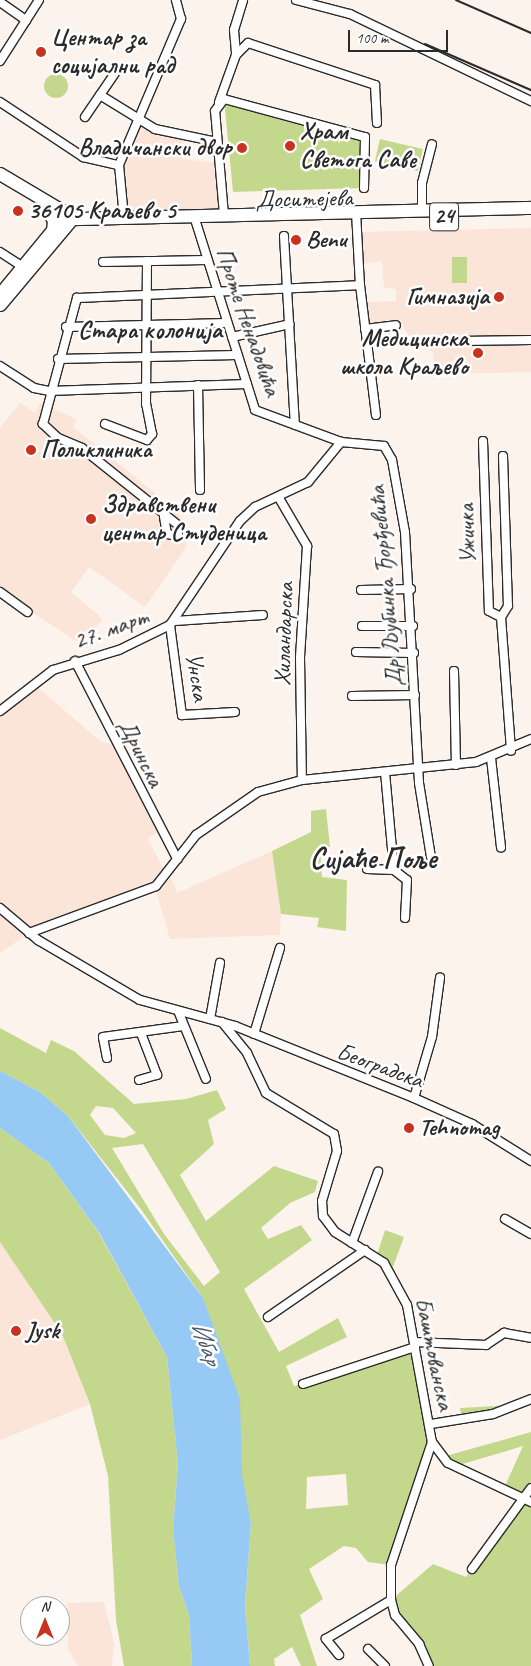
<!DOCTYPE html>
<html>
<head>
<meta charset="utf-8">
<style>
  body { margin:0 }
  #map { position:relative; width:531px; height:1666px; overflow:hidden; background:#fdf3ed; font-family:Caveat,sans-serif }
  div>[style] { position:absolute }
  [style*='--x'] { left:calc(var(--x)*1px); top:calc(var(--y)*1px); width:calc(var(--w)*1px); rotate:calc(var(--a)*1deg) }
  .built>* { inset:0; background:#fbe4d8 }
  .green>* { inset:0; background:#c3d88d; transform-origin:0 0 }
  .round { border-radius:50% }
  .water>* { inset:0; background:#96caf4 }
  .roads { filter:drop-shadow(1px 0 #2b2b2b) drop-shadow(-1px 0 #2b2b2b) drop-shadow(0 1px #2b2b2b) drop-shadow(0 -1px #2b2b2b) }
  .minor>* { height:8px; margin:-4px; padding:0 4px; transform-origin:4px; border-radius:4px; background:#fff }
  .secondary>* { height:11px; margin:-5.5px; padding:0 5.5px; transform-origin:5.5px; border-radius:5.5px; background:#fff }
  .primary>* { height:12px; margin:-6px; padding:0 6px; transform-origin:6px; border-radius:6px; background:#fff }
  .rail>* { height:2px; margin:-1px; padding:0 1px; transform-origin:1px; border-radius:1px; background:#2b2b2b }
  .dots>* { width:14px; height:14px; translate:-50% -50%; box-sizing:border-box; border:2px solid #fff; border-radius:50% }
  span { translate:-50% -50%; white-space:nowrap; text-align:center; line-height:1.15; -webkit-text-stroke:5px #fff; paint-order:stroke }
  .shield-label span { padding:1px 4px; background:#fff; border:1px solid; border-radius:4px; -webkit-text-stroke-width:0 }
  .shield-label { font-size:22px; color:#2b2b2b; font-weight:700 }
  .poi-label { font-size:24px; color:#2b2b2b; font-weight:700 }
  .left { translate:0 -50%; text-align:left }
  .right { translate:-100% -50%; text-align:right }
  .street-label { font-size:24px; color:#2b2b2b }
  .neighbourhood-label { font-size:25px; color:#2b2b2b; font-weight:700 }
  .water-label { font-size:25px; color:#4b5b67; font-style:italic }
  .district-label { font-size:29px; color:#2b2b2b; font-weight:700 }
  .north { position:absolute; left:20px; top:1596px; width:50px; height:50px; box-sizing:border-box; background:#fff; border:1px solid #aaa; border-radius:50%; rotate:0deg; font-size:14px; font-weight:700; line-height:20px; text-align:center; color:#2b2b2b }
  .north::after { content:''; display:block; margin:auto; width:18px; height:22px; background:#c8321e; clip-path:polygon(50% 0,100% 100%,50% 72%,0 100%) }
  .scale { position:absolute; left:348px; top:30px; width:100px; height:22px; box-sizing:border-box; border:2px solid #2b2b2b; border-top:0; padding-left:6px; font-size:15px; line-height:18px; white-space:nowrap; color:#2b2b2b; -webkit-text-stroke:4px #fff; paint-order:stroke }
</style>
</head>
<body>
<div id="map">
  <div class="built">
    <div style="clip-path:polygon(138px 120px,183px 137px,182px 159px,218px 163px,224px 215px,124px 218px,119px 165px)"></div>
    <div style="clip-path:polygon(531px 228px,531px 372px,440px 374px,434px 368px,433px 352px,411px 344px,403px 324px,367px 327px,366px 302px,396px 301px,396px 289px,384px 288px,382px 261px,361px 264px,359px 232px)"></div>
    <div style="clip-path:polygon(20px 403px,35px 413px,40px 403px,45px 404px,77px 420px,73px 427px,177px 511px,188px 531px,186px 548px,145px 607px,89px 567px,71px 592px,103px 619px,86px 639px,76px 641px,0 592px,0 428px)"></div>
    <div style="clip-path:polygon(34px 684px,100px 741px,114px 745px,159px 830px,148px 839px,166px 874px,156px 886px,29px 933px,0 953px,0 711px)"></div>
    <div style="clip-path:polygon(272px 851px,281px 914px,280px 935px,170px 939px,156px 891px,171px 878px,177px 893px)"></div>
    <div style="clip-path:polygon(0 1242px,62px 1334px,90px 1404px,0 1440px)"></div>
    <div style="clip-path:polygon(104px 1602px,114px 1643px,112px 1666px,78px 1666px,68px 1649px,67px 1603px)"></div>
  </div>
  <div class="green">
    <div class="round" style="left:44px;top:74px;width:24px;height:24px"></div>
    <div style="clip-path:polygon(224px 99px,365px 137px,364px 188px,233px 192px)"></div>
    <div style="left:380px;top:139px;width:44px;height:23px;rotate:13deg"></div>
    <div style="left:452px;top:257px;width:15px;height:26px"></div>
    <div style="clip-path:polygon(326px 809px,330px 847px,320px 848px,322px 877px,347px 880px,346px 931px,317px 927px,319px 918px,281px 914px,272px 851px,311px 832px,311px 811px)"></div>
    <div style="clip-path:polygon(evenodd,0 1028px,46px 1053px,51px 1040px,74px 1051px,134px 1104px,186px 1099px,217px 1090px,226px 1109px,208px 1120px,214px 1144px,180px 1175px,206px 1221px,274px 1166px,318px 1181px,315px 1192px,290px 1203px,261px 1228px,268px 1239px,301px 1225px,312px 1240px,244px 1289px,279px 1352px,338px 1318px,347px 1337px,286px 1366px,294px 1386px,415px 1347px,432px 1442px,391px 1565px,368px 1562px,356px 1548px,344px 1546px,309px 1569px,323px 1599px,300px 1615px,317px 1666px,301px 1666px,292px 1647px,274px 1659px,275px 1666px,250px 1666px,245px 1605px,251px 1523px,203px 1298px,140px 1208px,68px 1116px,40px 1092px,0 1071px,0 1028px,96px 1106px,113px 1108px,136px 1133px,124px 1138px,105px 1135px,90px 1115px,96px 1106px,0 1028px,143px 1144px,220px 1272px,204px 1286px,164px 1234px,112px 1148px,143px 1144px,0 1028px,346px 1474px,348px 1505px,306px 1509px,307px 1477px,346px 1474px)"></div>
    <div style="clip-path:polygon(0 1128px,49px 1163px,99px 1233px,167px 1357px,178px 1464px,173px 1529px,179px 1586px,189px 1615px,192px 1666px,124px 1666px,116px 1620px,108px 1476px,90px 1404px,62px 1334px,0 1242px)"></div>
    <div style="clip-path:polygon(385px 1230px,404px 1237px,391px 1272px,376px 1258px)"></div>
    <div style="clip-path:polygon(514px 1405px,462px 1421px,460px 1408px)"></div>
    <div style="clip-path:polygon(531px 1432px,531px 1488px,522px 1498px,531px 1502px,531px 1666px,425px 1666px,427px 1662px,391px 1600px,433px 1564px,466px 1577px,522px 1498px,505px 1486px,523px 1446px,456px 1466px,442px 1457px)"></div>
  </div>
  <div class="water">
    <div style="clip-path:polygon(0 1071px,40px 1092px,68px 1116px,203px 1298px,240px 1399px,242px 1475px,251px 1523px,245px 1605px,250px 1666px,192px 1666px,189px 1615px,179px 1586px,173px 1529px,178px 1464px,167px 1357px,100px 1234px,49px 1163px,0 1128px)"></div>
  </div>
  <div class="roads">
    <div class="minor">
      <div style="--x:296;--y:0;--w:56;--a:14.5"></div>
      <div style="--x:350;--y:14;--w:201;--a:25.7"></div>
      <div style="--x:0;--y:2;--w:32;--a:35"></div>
      <div style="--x:236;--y:53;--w:23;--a:-95"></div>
      <div style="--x:234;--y:30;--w:31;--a:-73"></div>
      <div style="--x:0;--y:61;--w:72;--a:-57.4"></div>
      <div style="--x:100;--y:95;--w:65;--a:31.7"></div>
      <div style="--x:155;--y:129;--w:63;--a:11.8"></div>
      <div style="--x:0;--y:102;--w:100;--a:33.5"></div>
      <div style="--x:83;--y:157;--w:37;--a:13"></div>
      <div style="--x:219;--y:102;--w:50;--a:-70.1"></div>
      <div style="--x:236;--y:55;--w:17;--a:-45"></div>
      <div style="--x:248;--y:43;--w:134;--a:18.3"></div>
      <div style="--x:375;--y:85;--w:38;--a:87"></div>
      <div style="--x:85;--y:117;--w:53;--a:-55.7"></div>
      <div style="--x:422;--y:210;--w:27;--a:-90"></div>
      <div style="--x:422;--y:183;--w:40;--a:-75.6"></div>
      <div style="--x:356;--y:212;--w:73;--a:86.9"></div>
      <div style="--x:360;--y:285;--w:131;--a:83"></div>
      <div style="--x:224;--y:215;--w:104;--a:-94.9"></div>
      <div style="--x:215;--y:111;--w:15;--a:-53"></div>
      <div style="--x:224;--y:99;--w:146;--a:15.1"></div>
      <div style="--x:365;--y:137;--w:51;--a:91.1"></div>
      <div style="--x:194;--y:216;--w:203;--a:72.5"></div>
      <div style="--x:255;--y:410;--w:92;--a:20.4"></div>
      <div style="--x:124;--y:218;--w:53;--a:-95.4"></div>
      <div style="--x:119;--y:165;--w:159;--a:-67"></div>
      <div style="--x:181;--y:19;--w:20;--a:-105"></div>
      <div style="--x:284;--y:236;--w:189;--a:86.7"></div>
      <div style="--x:0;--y:252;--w:31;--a:33"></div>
      <div style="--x:103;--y:262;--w:103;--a:-1.1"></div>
      <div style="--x:66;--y:327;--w:161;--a:-1.4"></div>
      <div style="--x:365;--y:329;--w:31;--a:-7"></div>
      <div style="--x:232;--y:337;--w:59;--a:-12.6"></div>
      <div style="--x:460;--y:341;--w:71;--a:-0.8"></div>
      <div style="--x:58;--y:359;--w:179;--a:-1.3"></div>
      <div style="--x:0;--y:366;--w:40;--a:32.9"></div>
      <div style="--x:34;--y:388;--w:15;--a:11"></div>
      <div style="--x:49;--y:391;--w:198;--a:-2"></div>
      <div style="--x:198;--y:385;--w:105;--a:88.9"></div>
      <div style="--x:105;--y:424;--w:45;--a:20.9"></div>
      <div style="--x:147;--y:440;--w:8;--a:-50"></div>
      <div style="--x:152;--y:434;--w:31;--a:-101"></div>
      <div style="--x:146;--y:404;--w:143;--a:-89.6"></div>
      <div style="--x:483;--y:441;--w:170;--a:88"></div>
      <div style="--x:489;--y:611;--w:13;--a:27"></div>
      <div style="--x:341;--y:442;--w:43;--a:5.3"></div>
      <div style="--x:384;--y:446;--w:16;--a:60"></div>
      <div style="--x:392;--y:460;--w:73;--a:79.8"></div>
      <div style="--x:405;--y:532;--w:251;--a:86.8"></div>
      <div style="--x:419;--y:783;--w:75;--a:80.8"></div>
      <div style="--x:503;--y:456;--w:150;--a:88.1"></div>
      <div style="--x:508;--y:606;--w:13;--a:122"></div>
      <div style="--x:501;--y:617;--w:134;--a:85.7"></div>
      <div style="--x:279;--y:498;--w:56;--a:59.7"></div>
      <div style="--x:307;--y:546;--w:112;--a:93.6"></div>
      <div style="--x:300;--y:658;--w:122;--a:89.1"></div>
      <div style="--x:164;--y:517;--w:17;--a:80"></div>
      <div style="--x:167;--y:534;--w:11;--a:10"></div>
      <div style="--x:178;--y:536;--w:11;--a:-90"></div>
      <div style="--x:178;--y:525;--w:123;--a:-141.3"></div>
      <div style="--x:82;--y:448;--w:26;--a:-157"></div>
      <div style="--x:58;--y:438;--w:21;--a:-137"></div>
      <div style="--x:43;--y:424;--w:131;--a:-74.9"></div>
      <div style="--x:77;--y:298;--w:283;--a:-2.6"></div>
      <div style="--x:361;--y:590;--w:50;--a:-1.1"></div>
      <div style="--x:0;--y:592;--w:34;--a:36"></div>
      <div style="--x:175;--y:621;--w:88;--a:-3.9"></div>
      <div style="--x:170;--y:625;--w:91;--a:82.4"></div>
      <div style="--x:182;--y:715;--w:53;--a:-3.2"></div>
      <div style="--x:362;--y:626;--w:51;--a:0"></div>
      <div style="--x:356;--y:652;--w:58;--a:1"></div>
      <div style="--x:75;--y:661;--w:223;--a:62.7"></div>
      <div style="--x:454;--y:671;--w:94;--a:88.8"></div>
      <div style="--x:352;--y:696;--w:63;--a:-0.9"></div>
      <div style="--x:0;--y:711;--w:67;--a:-37.7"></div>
      <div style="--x:53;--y:670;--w:69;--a:-16.9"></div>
      <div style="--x:119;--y:650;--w:57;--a:-26.1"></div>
      <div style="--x:170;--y:625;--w:125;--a:-56.1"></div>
      <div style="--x:240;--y:521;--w:21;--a:-43"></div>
      <div style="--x:255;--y:507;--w:59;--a:-25.3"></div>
      <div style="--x:308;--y:482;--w:52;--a:-50.5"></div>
      <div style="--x:491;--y:758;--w:90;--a:83.6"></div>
      <div style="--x:385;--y:772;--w:98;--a:84.8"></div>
      <div style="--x:394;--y:870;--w:16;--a:38"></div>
      <div style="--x:407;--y:880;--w:38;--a:93"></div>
      <div style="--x:367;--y:869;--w:27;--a:2"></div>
      <div style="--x:0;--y:908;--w:50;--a:40.1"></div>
      <div style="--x:38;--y:940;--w:118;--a:30.5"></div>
      <div style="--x:140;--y:1000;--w:98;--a:15.3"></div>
      <div style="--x:235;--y:1026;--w:193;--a:21.9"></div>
      <div style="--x:414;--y:1098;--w:64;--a:24.1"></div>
      <div style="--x:472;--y:1124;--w:70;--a:32.1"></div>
      <div style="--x:29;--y:933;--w:135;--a:-20.3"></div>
      <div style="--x:156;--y:886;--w:65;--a:-51.9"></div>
      <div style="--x:196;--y:835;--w:75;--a:-34.7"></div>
      <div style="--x:258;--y:792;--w:46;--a:-15.3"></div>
      <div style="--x:302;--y:780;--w:175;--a:-5.9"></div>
      <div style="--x:476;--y:762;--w:60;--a:-22.7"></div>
      <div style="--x:179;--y:1013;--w:71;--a:67.8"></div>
      <div style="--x:210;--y:1019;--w:57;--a:-79.9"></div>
      <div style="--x:222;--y:1022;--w:40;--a:51"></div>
      <div style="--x:247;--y:1053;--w:44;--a:64.6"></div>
      <div style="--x:266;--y:1093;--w:79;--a:31.1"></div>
      <div style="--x:334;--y:1134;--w:17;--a:80"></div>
      <div style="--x:337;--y:1151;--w:52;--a:106.7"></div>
      <div style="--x:322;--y:1201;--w:15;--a:86"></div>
      <div style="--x:323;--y:1216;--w:20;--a:53"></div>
      <div style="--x:335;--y:1232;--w:58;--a:32.3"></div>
      <div style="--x:384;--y:1263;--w:48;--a:61.3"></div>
      <div style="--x:407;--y:1305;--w:139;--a:79.7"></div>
      <div style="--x:432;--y:1442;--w:130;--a:108.4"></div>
      <div style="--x:391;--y:1565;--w:35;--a:90"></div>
      <div style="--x:391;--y:1600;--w:16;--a:75"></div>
      <div style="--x:395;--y:1615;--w:38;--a:50"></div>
      <div style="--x:419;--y:1644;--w:24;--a:66"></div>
      <div style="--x:254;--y:1034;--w:90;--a:-73.2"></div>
      <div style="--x:107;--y:1058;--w:21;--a:-101"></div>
      <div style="--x:103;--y:1037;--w:81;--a:-7.8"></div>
      <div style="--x:139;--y:1080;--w:19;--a:-16"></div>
      <div style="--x:157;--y:1075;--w:45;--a:-110.9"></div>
      <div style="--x:414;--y:1098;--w:64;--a:-73.6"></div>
      <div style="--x:432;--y:1037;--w:60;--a:-82.3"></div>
      <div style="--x:505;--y:1219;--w:30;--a:30"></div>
      <div style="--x:352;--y:1243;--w:76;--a:-69.9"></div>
      <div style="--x:268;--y:1317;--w:118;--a:-34.6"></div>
      <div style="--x:414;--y:1342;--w:72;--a:2.4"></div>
      <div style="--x:486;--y:1345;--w:22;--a:-34"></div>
      <div style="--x:504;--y:1333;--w:27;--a:10"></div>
      <div style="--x:303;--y:1384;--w:118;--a:-18.3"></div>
      <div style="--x:431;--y:1424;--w:63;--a:-9.2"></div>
      <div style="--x:493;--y:1414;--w:41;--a:-21.5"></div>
      <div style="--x:432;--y:1442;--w:26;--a:53"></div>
      <div style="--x:448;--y:1463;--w:92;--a:25.2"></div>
      <div style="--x:472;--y:1569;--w:100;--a:-53.9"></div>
      <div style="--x:368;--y:1649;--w:24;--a:45"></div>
      <div style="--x:339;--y:1655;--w:21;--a:-129"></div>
      <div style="--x:326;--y:1639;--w:76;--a:-31"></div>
    </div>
    <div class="secondary">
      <div style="--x:48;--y:213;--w:9;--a:54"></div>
      <div style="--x:53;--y:220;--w:11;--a:95"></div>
      <div style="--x:0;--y:293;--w:102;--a:-50.6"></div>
      <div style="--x:0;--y:305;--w:114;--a:-50"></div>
    </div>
    <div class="primary">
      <div style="--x:0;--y:174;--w:88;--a:30.6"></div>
      <div style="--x:76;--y:219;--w:455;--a:-1.4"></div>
    </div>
  </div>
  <div class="rail">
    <div style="--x:456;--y:0;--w:82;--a:23.7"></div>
    <div style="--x:425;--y:44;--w:116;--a:23.5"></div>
  </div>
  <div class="dots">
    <div style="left:41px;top:52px;background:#c8321e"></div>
    <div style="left:290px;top:146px;background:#c8321e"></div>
    <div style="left:242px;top:148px;background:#c8321e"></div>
    <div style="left:18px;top:211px;background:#c8321e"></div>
    <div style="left:296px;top:240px;background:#c8321e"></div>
    <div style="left:499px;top:297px;background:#c8321e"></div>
    <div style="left:478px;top:353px;background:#c8321e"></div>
    <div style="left:31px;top:450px;background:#c8321e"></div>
    <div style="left:91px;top:519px;background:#c8321e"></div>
    <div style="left:409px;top:1128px;background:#c8321e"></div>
    <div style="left:16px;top:1331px;background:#c8321e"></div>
  </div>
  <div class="shield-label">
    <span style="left:444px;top:217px">24</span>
  </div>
  <div class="poi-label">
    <span class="left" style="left:51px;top:52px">Центар за<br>социјални рад</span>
    <span class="left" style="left:300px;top:146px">Храм<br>Светога Саве</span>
    <span class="right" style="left:232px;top:148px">Владичански двор</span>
    <span class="left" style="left:28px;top:211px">36105 Краљево 5</span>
    <span class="left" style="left:306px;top:240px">Benu</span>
    <span class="right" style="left:489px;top:297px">Гимназија</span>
    <span class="right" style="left:468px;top:353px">Медицинска<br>школа Краљево</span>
    <span class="left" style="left:41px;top:450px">Поликлиника</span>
    <span class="left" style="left:102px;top:519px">Здравствени<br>центар Студеница</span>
    <span class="left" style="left:419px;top:1128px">Tehnomag</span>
    <span class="left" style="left:26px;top:1331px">Jysk</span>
  </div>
  <div class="street-label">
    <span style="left:304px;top:199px;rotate:-1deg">Доситејева</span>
    <span style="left:248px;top:322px;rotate:71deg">Проте Ненадовића</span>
    <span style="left:467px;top:534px;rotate:-92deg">Ужичка</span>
    <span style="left:386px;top:586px;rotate:-95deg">Др Љубинка Ђорђевића</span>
    <span style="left:111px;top:629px;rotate:-20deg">27. март</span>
    <span style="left:284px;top:634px;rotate:-88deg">Хиландарска</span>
    <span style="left:197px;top:677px;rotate:81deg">Унска</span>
    <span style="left:141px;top:753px;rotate:63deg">Дринска</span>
    <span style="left:380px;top:1066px;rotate:20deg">Београдска</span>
    <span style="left:434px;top:1354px;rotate:78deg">Баштованска</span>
  </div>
  <div class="neighbourhood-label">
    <span style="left:150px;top:330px">Стара колонија</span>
  </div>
  <div class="water-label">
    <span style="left:206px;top:1343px;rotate:69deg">Ибар</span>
  </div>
  <div class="district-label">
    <span style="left:373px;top:859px">Сијаће Поље</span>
  </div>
  <div class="north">N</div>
  <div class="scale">100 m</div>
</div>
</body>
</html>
